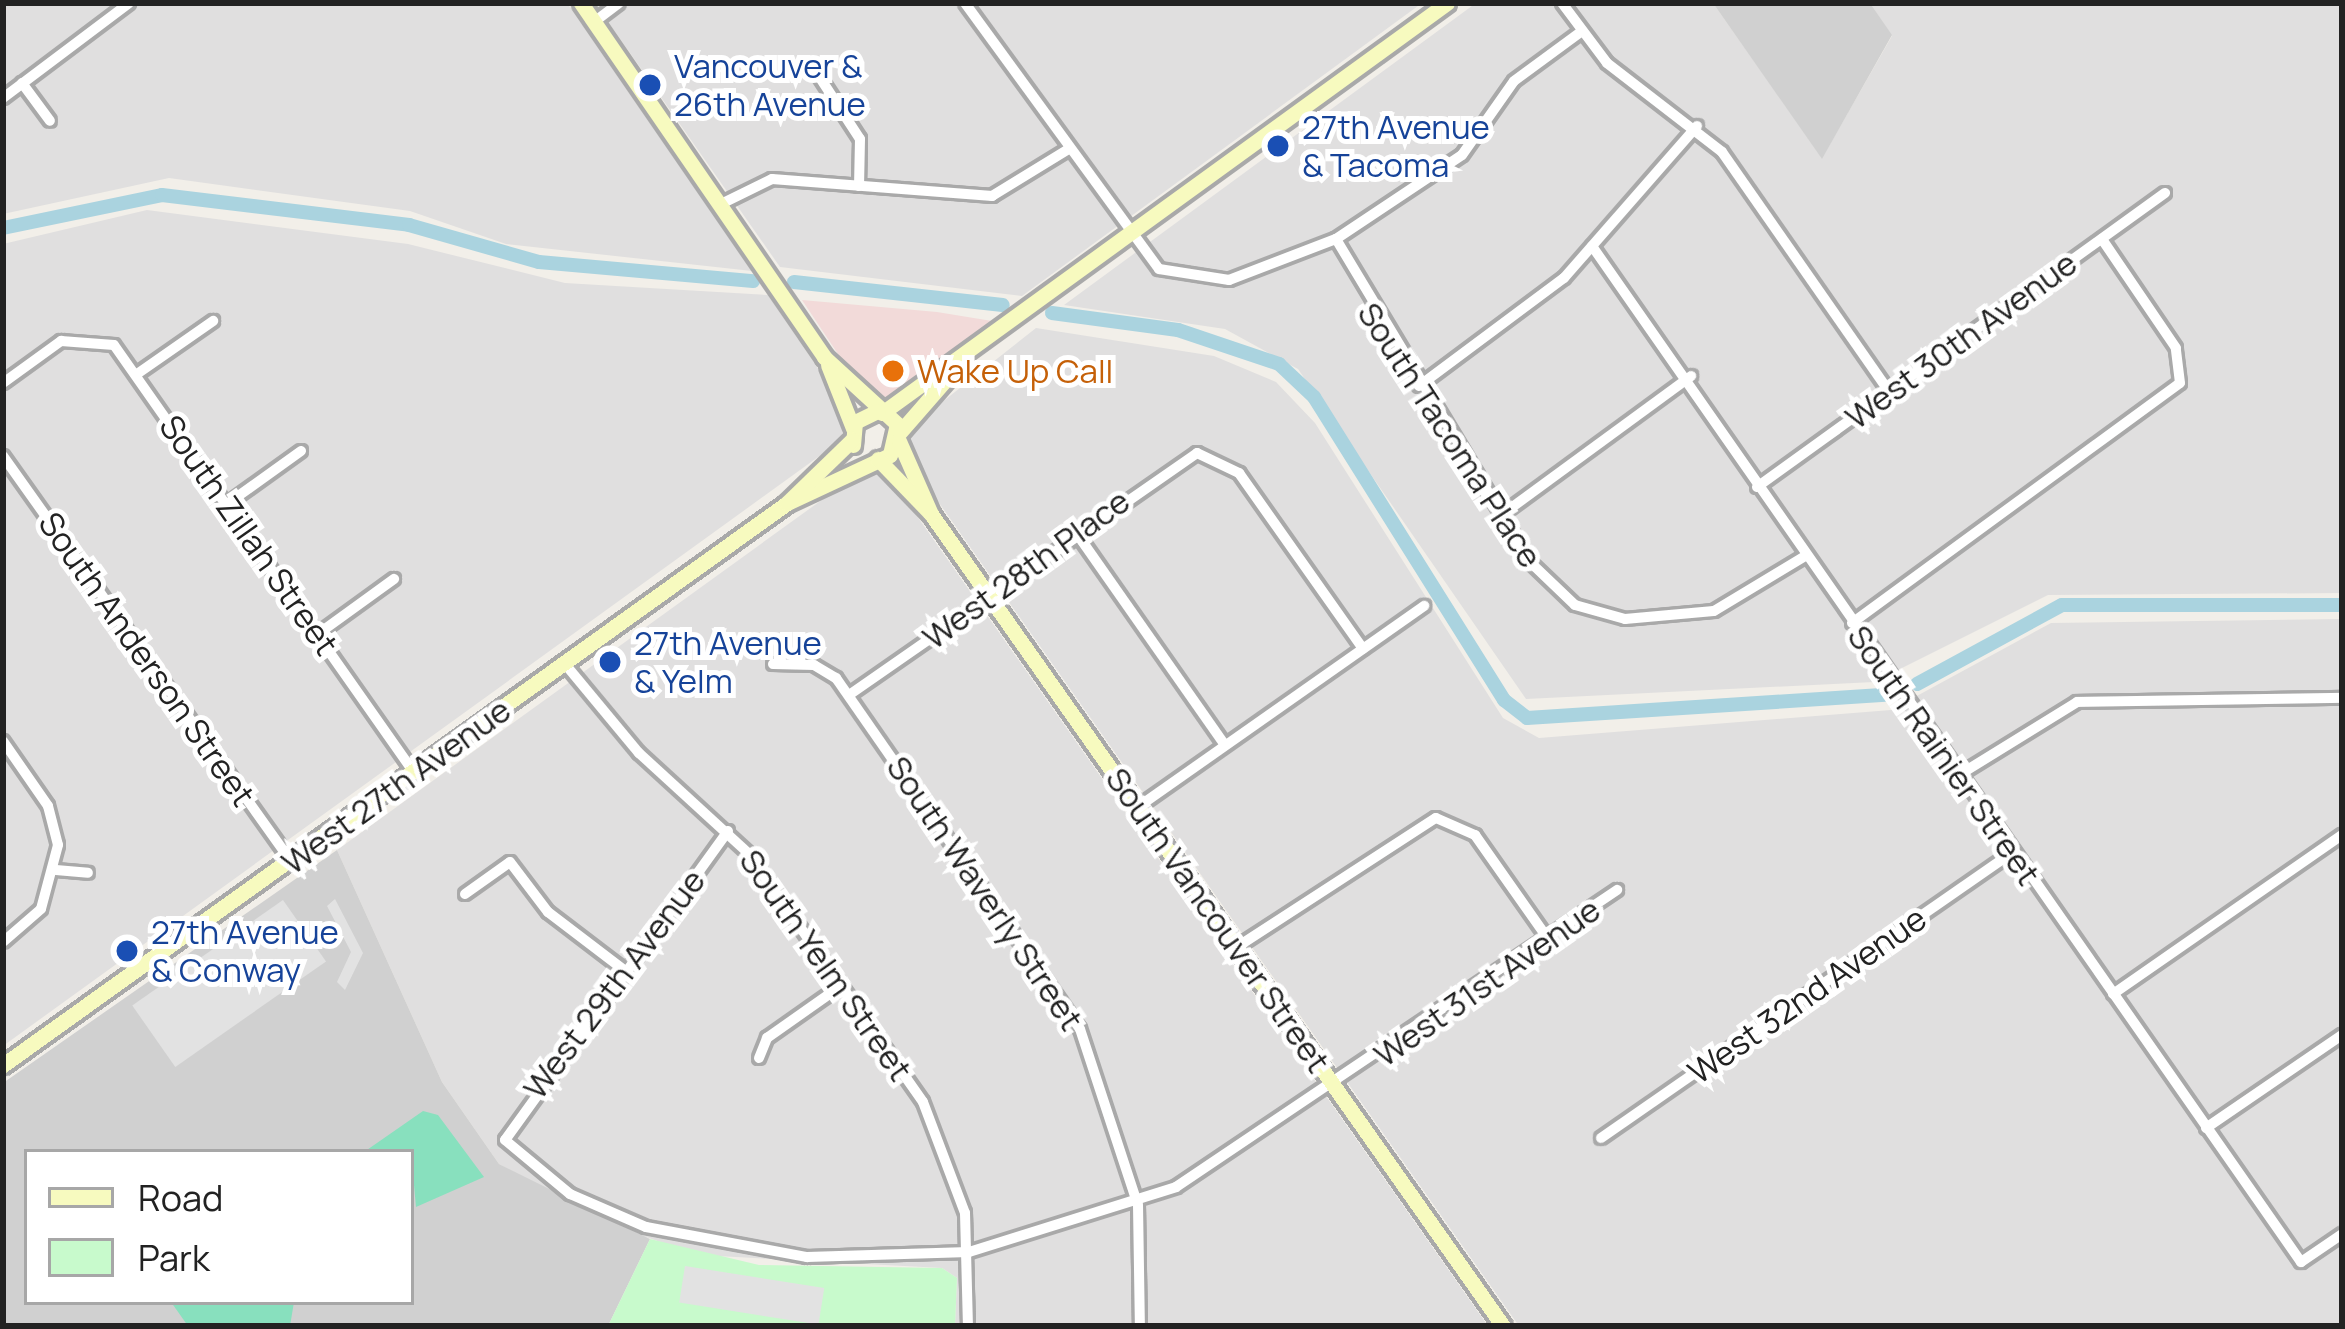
<!DOCTYPE html>
<html>
<head>
<meta charset="utf-8">
<style>
  body { margin:0 }
  #map { position:relative; width:2345px; height:1329px; overflow:hidden; background:#f2efe9; font-family:Manrope,sans-serif }
  div>[style] { position:absolute }
  [style*='--x'] { left:calc(var(--x)*1px); top:calc(var(--y)*1px); width:calc(var(--w)*1px); rotate:calc(var(--a)*1deg) }
  .residential>* { inset:0; background:#e0dfdf }
  .commercial>* { inset:0; background:#f2dad9 }
  .religious>* { inset:0; background:#d0d0d0 }
  .park>* { inset:0; background:#c8facc }
  .pitch>* { inset:0; background:#88e0be }
  .parking>* { inset:0; background:#e2e2e2; transform-origin:0 0 }
  .canal>* { height:14px; margin:-7px; padding:0 7px; transform-origin:7px; border-radius:7px; background:#aad3df }
  .roads { filter:drop-shadow(3px 0 #a9a9a9) drop-shadow(-3px 0 #a9a9a9) drop-shadow(0 3px #a9a9a9) drop-shadow(0 -3px #a9a9a9) }
  .street>* { height:10px; margin:-5px; padding:0 5px; transform-origin:5px; border-radius:5px; background:#fff }
  .secondary>* { height:15px; margin:-7.5px; padding:0 7.5px; transform-origin:7.5px; border-radius:7.5px; background:#f7fabf }
  .dots>* { width:33px; height:33px; translate:-50% -50%; box-sizing:border-box; border:6px solid #fff; border-radius:50% }
  span { translate:-50% -50%; white-space:nowrap; text-align:center; line-height:1.15; -webkit-text-stroke:10px #fff; paint-order:stroke }
  .transit-label { font-size:33px; color:#164399 }
  .left { translate:0 -50%; text-align:left }
  .street-label { font-size:33px; color:#222 }
  .food-label { font-size:33px; color:#c56008 }
  .frame { position:absolute; inset:0; border:6px solid #222; pointer-events:none }
  .legend { position:absolute; left:24px; top:1149px; width:390px; height:156px; box-sizing:border-box; background:#fff; border:3px solid #a7a7a7; margin:0; padding:15px 21px; list-style:none; font-size:36px; color:#222 }
  .legend li { display:flex; align-items:center; gap:24px; height:60px }
  .legend b { width:60px; border:3px solid #a7a7a7 }
</style>
</head>
<body>
<div id="map">
  <div class="residential">
    <div style="clip-path:polygon(3px 3px,567px 3px,752px 271px,506px 244px,410px 211px,169px 178px,3px 214px)"></div>
    <div style="clip-path:polygon(595px 3px,1422px 3px,1022px 296px,780px 267px)"></div>
    <div style="clip-path:polygon(1476px 3px,1713px 3px,1822px 158px,1892px 36px,1870px 3px,2342px 3px,2342px 593px,2048px 595px,1874px 682px,1526px 699px,1298px 369px,1225px 329px,1064px 305px)"></div>
    <div style="clip-path:polygon(147px 210px,408px 244px,565px 283px,768px 295px,840px 401px,843px 439px,3px 1046px,3px 244px)"></div>
    <div style="clip-path:polygon(1036px 328px,1214px 356px,1276px 382px,1315px 423px,1503px 718px,1539px 738px,1891px 710px,2051px 623px,2342px 619px,2342px 1326px,1519px 1326px,918px 473px,907px 443px,913px 425px)"></div>
    <div style="clip-path:polygon(866px 468px,888px 475px,1488px 1326px,955px 1326px,957px 1278px,942px 1268px,698px 1255px,600px 1221px,499px 1164px,442px 1082px,337px 850px)"></div>
  </div>
  <div class="commercial">
    <div style="clip-path:polygon(802px 300px,937px 312px,992px 321px,889px 404px,862px 390px)"></div>
  </div>
  <div class="religious">
    <div style="clip-path:polygon(1713px 3px,1870px 3px,1892px 35px,1822px 159px)"></div>
    <div style="clip-path:polygon(evenodd,337px 850px,442px 1082px,499px 1164px,650px 1239px,608px 1326px,3px 1326px,3px 1083px,337px 850px,27px 1152px,411px 1152px,411px 1302px,27px 1302px,27px 1152px)"></div>
  </div>
  <div class="park">
    <div style="clip-path:polygon(650px 1239px,759px 1265px,942px 1268px,957px 1278px,955px 1326px,608px 1326px)"></div>
  </div>
  <div class="pitch">
    <div style="clip-path:polygon(423px 1111px,438px 1115px,484px 1177px,416px 1207px,411px 1152px,364px 1152px)"></div>
    <div style="clip-path:polygon(171px 1302px,294px 1302px,290px 1326px,188px 1326px)"></div>
  </div>
  <div class="parking">
    <div style="clip-path:polygon(335px 899px,363px 953px,345px 990px,337px 982px,351px 952px,327px 906px)"></div>
    <div style="left:283px;top:900px;width:75px;height:184px;rotate:55deg"></div>
    <div style="left:685px;top:1266px;width:141px;height:37px;rotate:9deg"></div>
  </div>
  <div class="canal">
    <div style="--x:3;--y:228;--w:162;--a:-11.7"></div>
    <div style="--x:162;--y:195;--w:249;--a:6.9"></div>
    <div style="--x:409;--y:225;--w:135;--a:15.9"></div>
    <div style="--x:539;--y:262;--w:215;--a:5.1"></div>
    <div style="--x:794;--y:282;--w:210;--a:6.3"></div>
    <div style="--x:1052;--y:313;--w:127;--a:7.7"></div>
    <div style="--x:1178;--y:330;--w:107;--a:18.6"></div>
    <div style="--x:1279;--y:364;--w:48;--a:43.3"></div>
    <div style="--x:1314;--y:397;--w:358;--a:57.9"></div>
    <div style="--x:1504;--y:700;--w:29;--a:38"></div>
    <div style="--x:1527;--y:718;--w:359;--a:-3.7"></div>
    <div style="--x:1917;--y:684;--w:165;--a:-28.6"></div>
    <div style="--x:2062;--y:605;--w:280;--a:0"></div>
  </div>
  <div class="roads">
    <div class="street">
      <div style="--x:965;--y:3;--w:329;--a:53.9"></div>
      <div style="--x:1159;--y:269;--w:71;--a:8.9"></div>
      <div style="--x:1229;--y:280;--w:115;--a:-21"></div>
      <div style="--x:1336;--y:239;--w:377;--a:59"></div>
      <div style="--x:1530;--y:562;--w:62;--a:43.7"></div>
      <div style="--x:1575;--y:605;--w:52;--a:15.6"></div>
      <div style="--x:1625;--y:619;--w:89;--a:-5.1"></div>
      <div style="--x:1714;--y:611;--w:106;--a:-31.1"></div>
      <div style="--x:1562;--y:3;--w:75;--a:53.1"></div>
      <div style="--x:1607;--y:63;--w:145;--a:37.7"></div>
      <div style="--x:1722;--y:152;--w:292;--a:55.1"></div>
      <div style="--x:594;--y:22;--w:31;--a:-37"></div>
      <div style="--x:813;--y:67;--w:86;--a:56.9"></div>
      <div style="--x:860;--y:139;--w:47;--a:91.2"></div>
      <div style="--x:22;--y:83;--w:47;--a:53.6"></div>
      <div style="--x:3;--y:98;--w:158;--a:-37"></div>
      <div style="--x:719;--y:205;--w:59;--a:-26.1"></div>
      <div style="--x:772;--y:179;--w:221;--a:4.4"></div>
      <div style="--x:992;--y:196;--w:88;--a:-31.5"></div>
      <div style="--x:1336;--y:239;--w:151;--a:-33.7"></div>
      <div style="--x:1462;--y:155;--w:90;--a:-54.9"></div>
      <div style="--x:1514;--y:81;--w:84;--a:-36.3"></div>
      <div style="--x:1592;--y:246;--w:1239;--a:55.09"></div>
      <div style="--x:2301;--y:1262;--w:50;--a:-34.3"></div>
      <div style="--x:137;--y:374;--w:93;--a:-34.9"></div>
      <div style="--x:3;--y:383;--w:72;--a:-35.9"></div>
      <div style="--x:61;--y:341;--w:53;--a:4.3"></div>
      <div style="--x:114;--y:345;--w:524;--a:54.95"></div>
      <div style="--x:1419;--y:386;--w:181;--a:-36.7"></div>
      <div style="--x:1564;--y:278;--w:202;--a:-48.8"></div>
      <div style="--x:3;--y:456;--w:498;--a:54.6"></div>
      <div style="--x:1757;--y:487;--w:503;--a:-35.78"></div>
      <div style="--x:227;--y:504;--w:91;--a:-35.6"></div>
      <div style="--x:1500;--y:516;--w:237;--a:-36.2"></div>
      <div style="--x:1075;--y:531;--w:261;--a:55"></div>
      <div style="--x:1852;--y:623;--w:406;--a:-36.2"></div>
      <div style="--x:2180;--y:383;--w:35;--a:-97"></div>
      <div style="--x:2176;--y:348;--w:132;--a:-124.2"></div>
      <div style="--x:318;--y:634;--w:94;--a:-35.9"></div>
      <div style="--x:565;--y:664;--w:116;--a:50.3"></div>
      <div style="--x:639;--y:753;--w:148;--a:42.5"></div>
      <div style="--x:748;--y:853;--w:304;--a:54.9"></div>
      <div style="--x:923;--y:1102;--w:119;--a:69.3"></div>
      <div style="--x:965;--y:1213;--w:113;--a:88.5"></div>
      <div style="--x:773;--y:664;--w:41;--a:1.4"></div>
      <div style="--x:814;--y:665;--w:26;--a:31"></div>
      <div style="--x:836;--y:678;--w:427;--a:55.2"></div>
      <div style="--x:1080;--y:1029;--w:185;--a:71.8"></div>
      <div style="--x:1138;--y:1205;--w:121;--a:89.1"></div>
      <div style="--x:849;--y:695;--w:424;--a:-34.8"></div>
      <div style="--x:1197;--y:453;--w:47;--a:25.5"></div>
      <div style="--x:1239;--y:473;--w:215;--a:54.8"></div>
      <div style="--x:3;--y:741;--w:79;--a:55.3"></div>
      <div style="--x:48;--y:806;--w:40;--a:75.6"></div>
      <div style="--x:58;--y:845;--w:66;--a:104.9"></div>
      <div style="--x:41;--y:909;--w:50;--a:139"></div>
      <div style="--x:1959;--y:775;--w:139;--a:-31.7"></div>
      <div style="--x:2077;--y:702;--w:265;--a:-0.9"></div>
      <div style="--x:1138;--y:807;--w:350;--a:-35.1"></div>
      <div style="--x:728;--y:831;--w:381;--a:125.8"></div>
      <div style="--x:505;--y:1140;--w:85;--a:39.7"></div>
      <div style="--x:570;--y:1194;--w:83;--a:23.5"></div>
      <div style="--x:646;--y:1227;--w:164;--a:10.6"></div>
      <div style="--x:807;--y:1257;--w:162;--a:-1.8"></div>
      <div style="--x:969;--y:1252;--w:217;--a:-17.4"></div>
      <div style="--x:1176;--y:1187;--w:532;--a:-33.96"></div>
      <div style="--x:56;--y:870;--w:32;--a:5"></div>
      <div style="--x:465;--y:894;--w:55;--a:-35.4"></div>
      <div style="--x:510;--y:862;--w:63;--a:52.8"></div>
      <div style="--x:548;--y:912;--w:96;--a:37.3"></div>
      <div style="--x:1237;--y:947;--w:237;--a:-33"></div>
      <div style="--x:1436;--y:818;--w:43;--a:23.6"></div>
      <div style="--x:1475;--y:835;--w:127;--a:54.9"></div>
      <div style="--x:2113;--y:994;--w:279;--a:-34.8"></div>
      <div style="--x:759;--y:1058;--w:22;--a:-68"></div>
      <div style="--x:767;--y:1038;--w:92;--a:-35.2"></div>
      <div style="--x:2206;--y:1128;--w:165;--a:-34.4"></div>
      <div style="--x:1601;--y:1138;--w:502;--a:-34.77"></div>
    </div>
    <div class="secondary">
      <div style="--x:581;--y:3;--w:429;--a:55.5"></div>
      <div style="--x:824;--y:357;--w:99;--a:42.5"></div>
      <div style="--x:897;--y:424;--w:32;--a:103"></div>
      <div style="--x:890;--y:455;--w:114;--a:155"></div>
      <div style="--x:828;--y:365;--w:68;--a:68.4"></div>
      <div style="--x:882;--y:413;--w:698;--a:-35.97"></div>
      <div style="--x:900;--y:432;--w:73;--a:-48.9"></div>
      <div style="--x:899;--y:441;--w:80;--a:66.3"></div>
      <div style="--x:931;--y:514;--w:993;--a:54.84"></div>
      <div style="--x:853;--y:445;--w:23;--a:-85"></div>
      <div style="--x:855;--y:422;--w:25;--a:-26"></div>
      <div style="--x:878;--y:459;--w:76;--a:46.1"></div>
      <div style="--x:3;--y:1065;--w:965;--a:-35.63"></div>
      <div style="--x:787;--y:503;--w:91;--a:-44.1"></div>
    </div>
  </div>
  <div class="dots">
    <div style="left:650px;top:85px;background:#1a4fb4"></div>
    <div style="left:1278px;top:146px;background:#1a4fb4"></div>
    <div style="left:893px;top:371px;background:#e8710a"></div>
    <div style="left:610px;top:662px;background:#1a4fb4"></div>
    <div style="left:127px;top:951px;background:#1a4fb4"></div>
  </div>
  <div class="transit-label">
    <span class="left" style="left:674px;top:85px">Vancouver &amp;<br>26th Avenue</span>
    <span class="left" style="left:1302px;top:146px">27th Avenue<br>&amp; Tacoma</span>
    <span class="left" style="left:634px;top:662px">27th Avenue<br>&amp; Yelm</span>
    <span class="left" style="left:151px;top:951px">27th Avenue<br>&amp; Conway</span>
  </div>
  <div class="street-label">
    <span style="left:1961px;top:340px;rotate:-36deg">West 30th Avenue</span>
    <span style="left:1450px;top:435px;rotate:57deg">South Tacoma Place</span>
    <span style="left:249px;top:535px;rotate:55deg">South Zillah Street</span>
    <span style="left:1026px;top:569px;rotate:-36deg">West 28th Place</span>
    <span style="left:147px;top:659px;rotate:55deg">South Anderson Street</span>
    <span style="left:1944px;top:755px;rotate:55deg">South Rainier Street</span>
    <span style="left:396px;top:786px;rotate:-36deg">West 27th Avenue</span>
    <span style="left:985px;top:893px;rotate:56deg">South Waverly Street</span>
    <span style="left:1218px;top:920px;rotate:55deg">South Vancouver Street</span>
    <span style="left:826px;top:965px;rotate:55deg">South Yelm Street</span>
    <span style="left:1487px;top:982px;rotate:-35deg">West 31st Avenue</span>
    <span style="left:614px;top:984px;rotate:-53deg">West 29th Avenue</span>
    <span style="left:1807px;top:995px;rotate:-35deg">West 32nd Avenue</span>
  </div>
  <div class="food-label">
    <span class="left" style="left:917px;top:371px">Wake Up Call</span>
  </div>
  <div class="frame"></div>
  <ul class="legend">
  <li><b style="height:15px;background:#f7fabf"></b>Road</li>
  <li><b style="height:33px;background:#c8facc"></b>Park</li>
  </ul>
</div>
</body>
</html>
